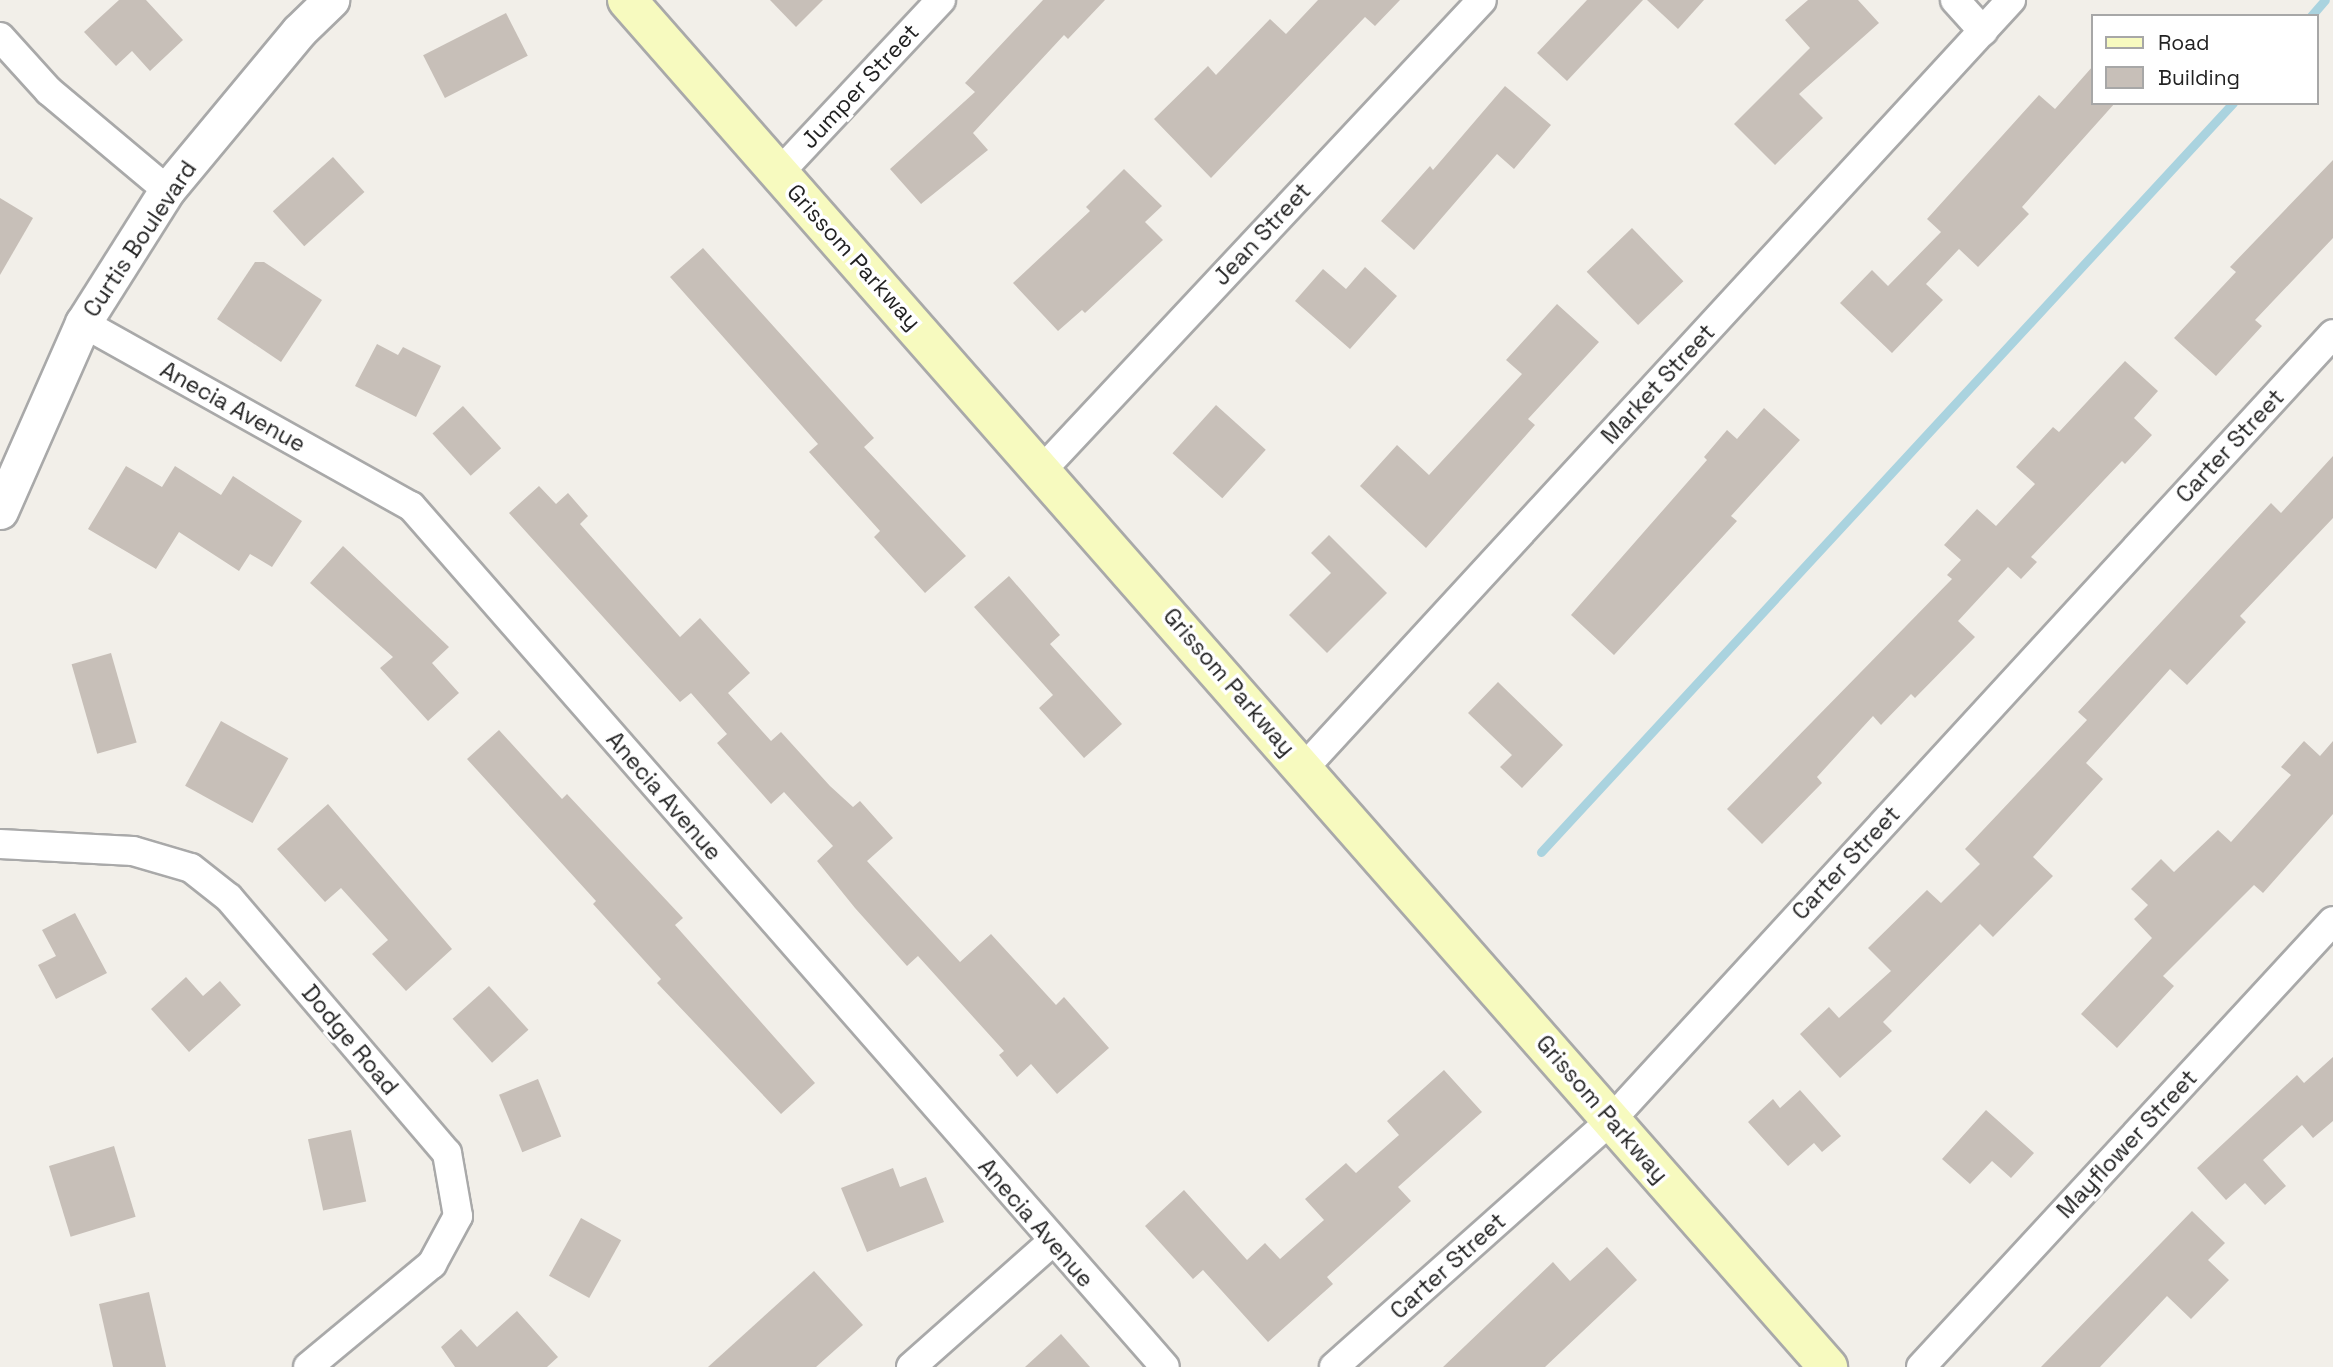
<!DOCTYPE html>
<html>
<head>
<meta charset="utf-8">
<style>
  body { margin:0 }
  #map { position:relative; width:2333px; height:1367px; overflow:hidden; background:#f2efe9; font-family:"Space Grotesk",sans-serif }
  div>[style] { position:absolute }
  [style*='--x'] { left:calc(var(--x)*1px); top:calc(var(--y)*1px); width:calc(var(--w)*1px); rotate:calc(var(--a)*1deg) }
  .stream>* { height:9px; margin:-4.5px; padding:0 4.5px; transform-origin:4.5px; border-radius:4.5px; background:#aad3df }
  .building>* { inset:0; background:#c7bfb8; transform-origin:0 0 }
  .roads { filter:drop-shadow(2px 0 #a9a9a9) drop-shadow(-2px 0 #a9a9a9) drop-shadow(0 2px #a9a9a9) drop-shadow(0 -2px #a9a9a9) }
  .minor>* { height:28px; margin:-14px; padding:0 14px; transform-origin:14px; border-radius:14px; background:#fff }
  .tertiary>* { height:35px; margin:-17.5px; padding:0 17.5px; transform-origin:17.5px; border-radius:17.5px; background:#fff }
  .secondary>* { height:38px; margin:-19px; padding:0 19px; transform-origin:19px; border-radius:19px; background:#f7fabf }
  span { translate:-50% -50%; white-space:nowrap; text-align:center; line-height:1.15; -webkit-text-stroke:7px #fff; paint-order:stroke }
  .street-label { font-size:23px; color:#222 }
  .legend { position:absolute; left:2091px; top:14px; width:228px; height:91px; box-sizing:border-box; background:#fff; border:2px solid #a7a7a7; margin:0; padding:9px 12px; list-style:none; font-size:21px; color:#222 }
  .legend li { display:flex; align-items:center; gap:14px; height:35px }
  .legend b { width:35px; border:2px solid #a7a7a7 }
</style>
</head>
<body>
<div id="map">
  <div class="stream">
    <div style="--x:2311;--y:16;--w:21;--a:-49"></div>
    <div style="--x:1541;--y:852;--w:1020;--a:-47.27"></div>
  </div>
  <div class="building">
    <div style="clip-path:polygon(119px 0,146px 0,183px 40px,150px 71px,132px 51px,116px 66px,84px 32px)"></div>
    <div style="clip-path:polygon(770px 0,823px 0,796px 27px)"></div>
    <div style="clip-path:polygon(1043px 0,1105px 0,1068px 39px,1064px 35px,973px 133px,988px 150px,921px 204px,890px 169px,975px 92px,965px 83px)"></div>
    <div style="clip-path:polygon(1318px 0,1400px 0,1375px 26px,1365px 17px,1211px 178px,1154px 119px,1208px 66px,1216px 75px,1270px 19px,1286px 34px)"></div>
    <div style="clip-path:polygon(1587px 0,1643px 0,1567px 81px,1537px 53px)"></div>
    <div style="clip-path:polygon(1647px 0,1704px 0,1678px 29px)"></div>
    <div style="clip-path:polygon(1808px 0,1858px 0,1879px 23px,1799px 94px,1823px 118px,1775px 165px,1734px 124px,1810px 48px,1785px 20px)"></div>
    <div style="left:506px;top:13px;width:48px;height:93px;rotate:63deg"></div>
    <div style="clip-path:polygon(2093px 66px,2093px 103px,2115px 103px,2022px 207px,2029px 214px,1978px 267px,1959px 249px,1926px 284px,1943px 300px,1892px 353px,1840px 303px,1872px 270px,1888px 286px,1941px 232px,1927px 219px,2039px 95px,2055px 109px)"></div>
    <div style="clip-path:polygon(1505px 86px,1551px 125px,1514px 169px,1497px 154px,1414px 250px,1381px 221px,1430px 166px,1433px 170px)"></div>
    <div style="left:333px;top:157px;width:47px;height:81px;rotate:48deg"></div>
    <div style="clip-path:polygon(2333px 160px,2333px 238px,2255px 320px,2262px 326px,2216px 376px,2174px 338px,2236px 272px,2230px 267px)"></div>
    <div style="clip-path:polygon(1124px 169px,1162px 206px,1145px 222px,1163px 240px,1085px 313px,1082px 310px,1058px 331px,1013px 283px,1090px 211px,1086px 207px)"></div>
    <div style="clip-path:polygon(0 198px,33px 218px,0 275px)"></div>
    <div style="left:1632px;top:228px;width:74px;height:63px;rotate:46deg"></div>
    <div style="clip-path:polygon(703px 248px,874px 438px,864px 447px,966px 556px,925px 593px,874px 537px,880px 531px,809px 452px,818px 444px,670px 277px)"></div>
    <div style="clip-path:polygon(255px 262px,264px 262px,322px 300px,281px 362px,217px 319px)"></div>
    <div style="clip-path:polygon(1365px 267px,1397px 296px,1350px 349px,1295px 301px,1323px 269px,1346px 289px)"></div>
    <div style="clip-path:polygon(1557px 304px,1599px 342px,1528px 419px,1535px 425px,1426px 548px,1360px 486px,1397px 445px,1429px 475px,1522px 374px,1506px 360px)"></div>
    <div style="clip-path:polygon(377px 344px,398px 355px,403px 347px,441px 366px,416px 417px,355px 386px)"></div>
    <div style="clip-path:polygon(2125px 361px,2158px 391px,2134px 418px,2152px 435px,2125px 464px,2122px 461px,2031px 557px,2037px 562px,2021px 579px,2008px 567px,1958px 621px,1975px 637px,1915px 698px,1911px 694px,1881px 725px,1873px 716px,1817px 777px,1822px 783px,1762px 844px,1727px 809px,1952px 579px,1947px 575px,1961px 560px,1944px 545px,1977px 509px,1996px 526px,2035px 484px,2016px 467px,2053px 427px,2059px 432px)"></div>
    <div style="left:1216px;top:405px;width:67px;height:65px;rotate:42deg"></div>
    <div style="left:463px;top:406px;width:57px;height:41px;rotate:48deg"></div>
    <div style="clip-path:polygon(1764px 408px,1800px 440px,1731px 516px,1737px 521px,1614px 655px,1571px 615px,1707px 460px,1704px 457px,1727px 430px,1737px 439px)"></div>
    <div style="clip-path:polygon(2333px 456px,2333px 518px,2240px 616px,2246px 622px,2187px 685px,2170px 669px,2086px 763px,2103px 779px,2033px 857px,2053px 876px,1993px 937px,1980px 924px,1883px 1022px,1892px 1031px,1840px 1078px,1800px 1034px,1829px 1007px,1839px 1018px,1891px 971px,1868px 948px,1927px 890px,1941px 903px,1980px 864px,1965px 849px,2087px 720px,2078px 712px,2271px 503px,2281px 513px)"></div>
    <div style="clip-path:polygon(126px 466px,162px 487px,175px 466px,221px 495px,233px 476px,302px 521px,272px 567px,250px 554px,239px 571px,179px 532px,156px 569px,88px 529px)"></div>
    <div style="clip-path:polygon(539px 486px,556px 504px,568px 493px,588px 516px,580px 524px,680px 637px,700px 618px,750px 673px,728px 693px,771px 741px,781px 732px,830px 786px,853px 807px,860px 801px,893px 838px,867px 861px,960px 962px,991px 934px,1056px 1005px,1064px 997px,1109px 1048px,1057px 1094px,1031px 1064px,1017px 1077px,999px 1055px,1004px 1051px,918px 956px,907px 966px,855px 908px,817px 861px,833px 846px,784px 792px,771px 804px,717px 743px,727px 734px,691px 693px,680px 702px,509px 513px)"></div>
    <div style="clip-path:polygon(1329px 535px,1387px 593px,1327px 653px,1289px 615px,1331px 573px,1311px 553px)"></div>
    <div style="clip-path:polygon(343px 546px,449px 647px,432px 663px,459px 693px,428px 721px,380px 668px,393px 657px,310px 583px)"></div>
    <div style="clip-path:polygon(1009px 576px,1060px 635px,1050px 644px,1122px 724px,1084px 758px,1039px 708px,1053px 695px,974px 607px)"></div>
    <div style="left:111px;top:653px;width:93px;height:41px;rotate:74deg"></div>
    <div style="clip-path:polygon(1498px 682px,1563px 745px,1522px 788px,1500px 767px,1512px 755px,1468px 713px)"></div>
    <div style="left:221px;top:721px;width:77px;height:74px;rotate:29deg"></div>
    <div style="clip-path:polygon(499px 730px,562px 799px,567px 794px,683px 918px,675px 925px,815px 1083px,781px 1114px,657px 983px,661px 979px,593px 904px,596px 901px,467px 759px)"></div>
    <div style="clip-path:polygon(2304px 741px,2320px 756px,2333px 741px,2333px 814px,2263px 893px,2254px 885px,2163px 976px,2174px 986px,2117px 1048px,2081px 1014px,2152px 938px,2134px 919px,2148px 905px,2131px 889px,2161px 859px,2174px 872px,2218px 830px,2231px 842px,2291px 775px,2281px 767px)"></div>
    <div style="clip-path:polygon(328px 804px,452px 949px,406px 991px,372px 954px,388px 940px,341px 888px,325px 902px,277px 849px)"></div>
    <div style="clip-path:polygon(75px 913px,107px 973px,56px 999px,38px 965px,56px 956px,42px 930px)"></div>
    <div style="clip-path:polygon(186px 977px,203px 996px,220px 981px,241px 1005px,189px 1052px,151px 1009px)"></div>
    <div style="left:489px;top:986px;width:59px;height:49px;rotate:48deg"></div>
    <div style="clip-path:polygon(2333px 1057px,2333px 1121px,2313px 1138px,2302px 1125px,2263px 1160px,2286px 1186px,2265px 1205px,2245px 1183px,2226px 1200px,2197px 1168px,2297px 1075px,2304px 1083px)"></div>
    <div style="clip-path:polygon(1444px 1070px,1482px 1112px,1398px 1187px,1411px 1201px,1327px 1277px,1333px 1284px,1268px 1342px,1203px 1270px,1193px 1279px,1145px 1226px,1184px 1190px,1247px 1260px,1265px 1243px,1280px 1259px,1324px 1220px,1305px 1199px,1346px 1163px,1356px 1173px,1399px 1135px,1387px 1121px)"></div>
    <div style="left:538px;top:1079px;width:62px;height:42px;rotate:68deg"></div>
    <div style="clip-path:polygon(1800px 1090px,1841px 1136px,1822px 1152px,1814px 1143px,1788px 1166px,1748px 1122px,1773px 1099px,1780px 1108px)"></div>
    <div style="clip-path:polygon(1986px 1110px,2034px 1153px,2011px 1178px,1992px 1161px,1970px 1184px,1942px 1159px)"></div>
    <div style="left:351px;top:1130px;width:73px;height:44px;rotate:78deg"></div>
    <div style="left:114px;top:1146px;width:74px;height:68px;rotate:73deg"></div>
    <div style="clip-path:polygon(893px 1168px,900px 1187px,926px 1177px,944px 1222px,867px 1252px,841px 1188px)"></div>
    <div style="clip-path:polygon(2192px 1211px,2225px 1243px,2208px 1260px,2229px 1280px,2191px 1319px,2167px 1296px,2100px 1367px,2041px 1367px)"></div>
    <div style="left:581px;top:1218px;width:46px;height:66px;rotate:29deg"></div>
    <div style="clip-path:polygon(1607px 1247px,1637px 1280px,1545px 1367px,1443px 1367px,1553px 1262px,1570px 1281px)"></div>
    <div style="clip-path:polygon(814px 1271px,863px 1325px,816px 1367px,708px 1367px)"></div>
    <div style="clip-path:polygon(149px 1292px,166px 1367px,113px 1367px,99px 1304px)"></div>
    <div style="clip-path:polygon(517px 1311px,558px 1357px,547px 1367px,455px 1367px,441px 1347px,461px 1329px,477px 1347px)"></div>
    <div style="clip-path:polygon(1061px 1334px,1090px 1367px,1025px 1367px)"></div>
  </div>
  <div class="roads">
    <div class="minor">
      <div style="--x:1955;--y:0;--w:42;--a:47.9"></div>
      <div style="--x:0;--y:37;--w:73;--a:47.8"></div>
      <div style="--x:49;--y:91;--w:154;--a:40"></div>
      <div style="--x:779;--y:173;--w:237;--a:-46.9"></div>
      <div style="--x:83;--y:323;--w:376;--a:29.2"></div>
      <div style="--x:411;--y:506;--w:1144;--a:48.79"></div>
      <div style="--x:1043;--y:469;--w:642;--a:-46.89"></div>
      <div style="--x:1304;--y:768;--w:1044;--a:-47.37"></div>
      <div style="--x:0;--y:844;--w:133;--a:3"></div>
      <div style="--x:133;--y:851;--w:60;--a:16.3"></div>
      <div style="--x:191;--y:868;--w:48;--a:38.3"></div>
      <div style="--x:229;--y:898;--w:335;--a:49.5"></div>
      <div style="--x:447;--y:1153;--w:64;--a:80.1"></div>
      <div style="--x:458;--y:1216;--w:55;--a:118.4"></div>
      <div style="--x:432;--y:1264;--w:161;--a:140.3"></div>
      <div style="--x:911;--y:1367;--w:188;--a:-41.6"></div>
      <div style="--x:1334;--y:1367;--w:371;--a:-41.7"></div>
      <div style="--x:1611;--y:1120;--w:1067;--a:-47.43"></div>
      <div style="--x:1921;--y:1367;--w:607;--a:-47.27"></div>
    </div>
    <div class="tertiary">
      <div style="--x:0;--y:511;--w:206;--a:-66.2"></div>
      <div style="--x:83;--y:323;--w:157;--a:-57.7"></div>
      <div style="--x:167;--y:190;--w:207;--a:-50.3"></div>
      <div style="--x:299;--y:31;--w:45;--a:-44.1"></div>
    </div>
    <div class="secondary">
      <div style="--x:627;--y:0;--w:1820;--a:48.7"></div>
    </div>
  </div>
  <div class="street-label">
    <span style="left:860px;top:86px;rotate:-47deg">Jumper Street</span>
    <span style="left:1262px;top:234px;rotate:-47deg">Jean Street</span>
    <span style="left:140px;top:239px;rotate:-56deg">Curtis Boulevard</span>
    <span style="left:854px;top:257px;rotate:48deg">Grissom Parkway</span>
    <span style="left:1658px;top:384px;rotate:-47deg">Market Street</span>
    <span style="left:233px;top:407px;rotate:29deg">Anecia Avenue</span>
    <span style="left:2230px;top:446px;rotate:-47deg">Carter Street</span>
    <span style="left:1229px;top:682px;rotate:49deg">Grissom Parkway</span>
    <span style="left:664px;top:796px;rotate:49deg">Anecia Avenue</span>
    <span style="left:1846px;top:863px;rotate:-47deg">Carter Street</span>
    <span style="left:350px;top:1040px;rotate:50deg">Dodge Road</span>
    <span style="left:1602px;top:1109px;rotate:49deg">Grissom Parkway</span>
    <span style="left:2127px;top:1144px;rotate:-47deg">Mayflower Street</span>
    <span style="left:1036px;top:1223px;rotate:49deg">Anecia Avenue</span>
    <span style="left:1448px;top:1266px;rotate:-42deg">Carter Street</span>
  </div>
  <ul class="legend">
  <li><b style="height:9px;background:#f7fabf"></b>Road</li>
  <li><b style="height:19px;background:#c7bfb8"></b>Building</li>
  </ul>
</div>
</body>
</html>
